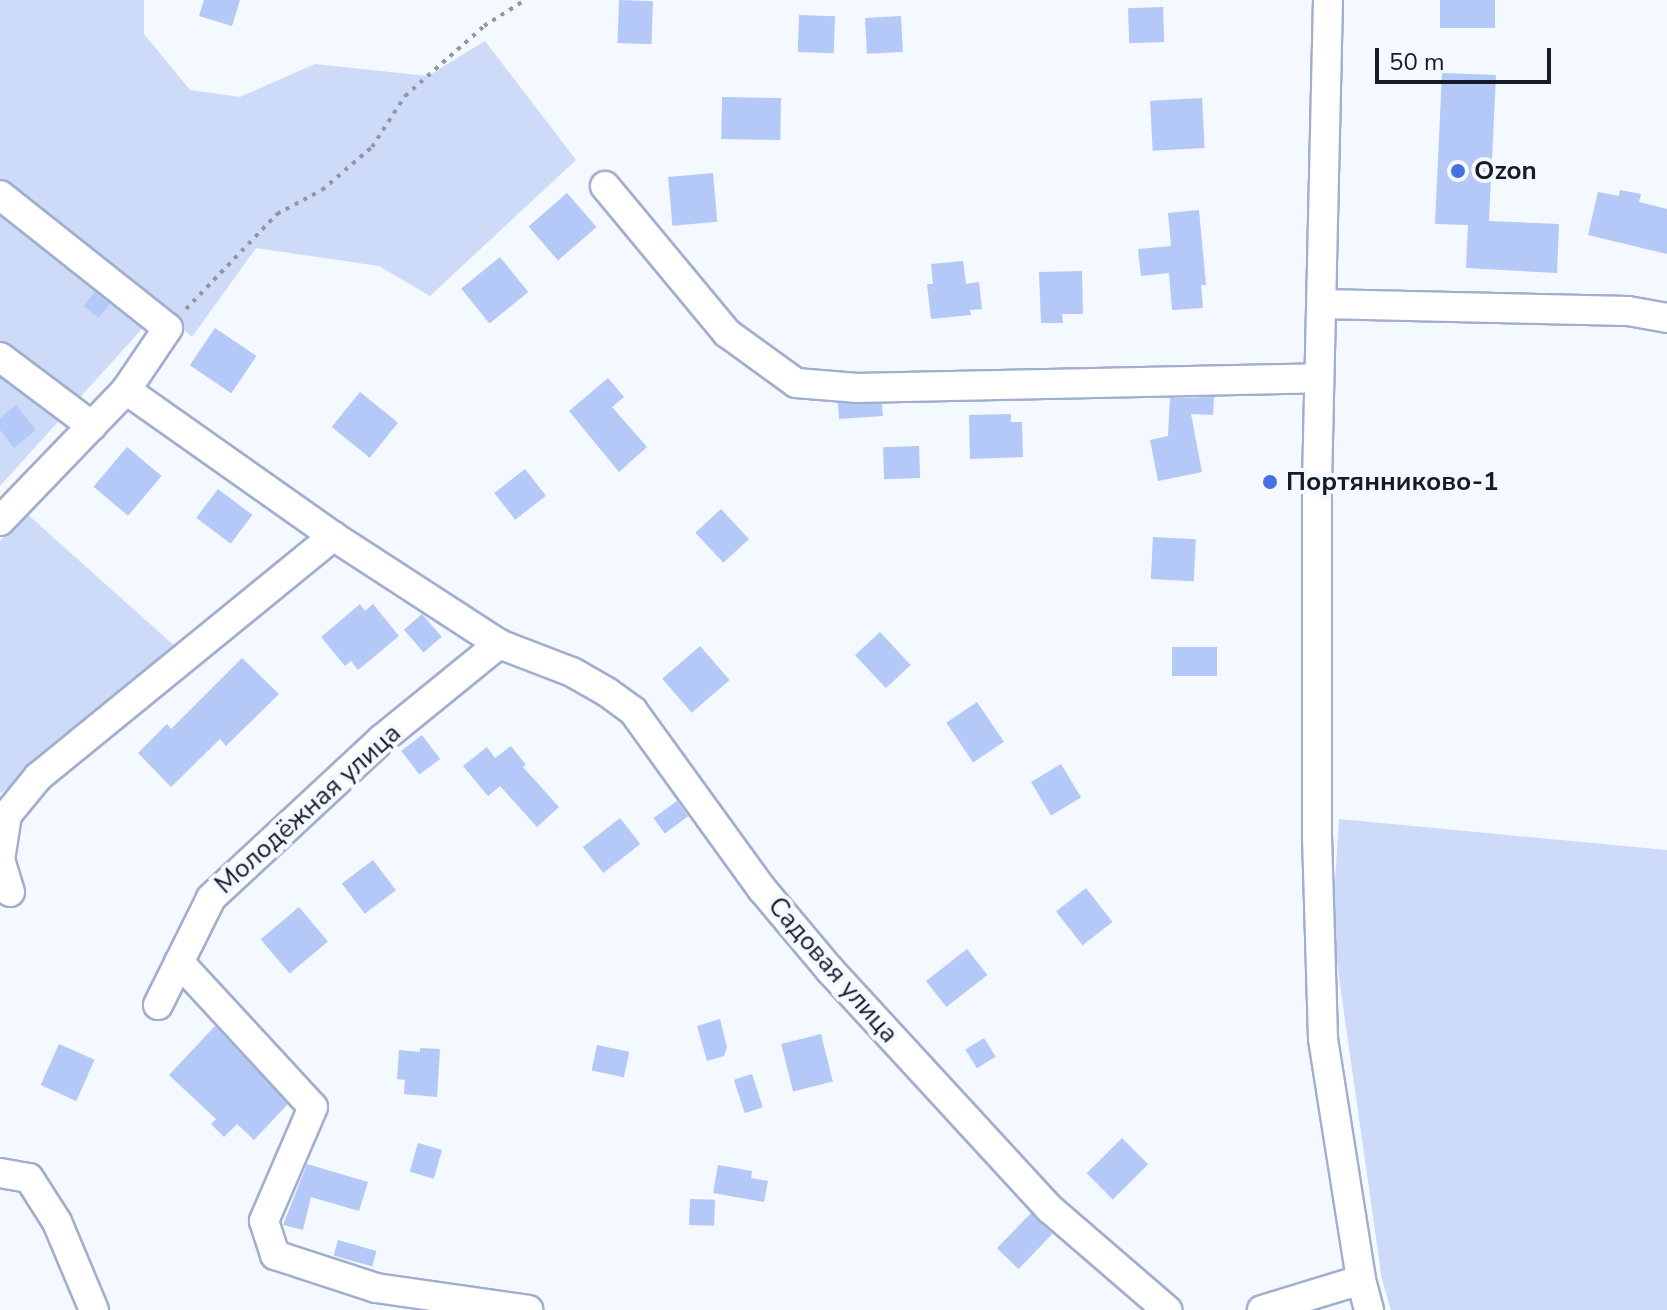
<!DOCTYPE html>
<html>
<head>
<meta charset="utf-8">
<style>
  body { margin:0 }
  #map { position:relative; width:1667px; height:1310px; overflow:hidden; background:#f4f8ff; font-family:"Nunito Sans",sans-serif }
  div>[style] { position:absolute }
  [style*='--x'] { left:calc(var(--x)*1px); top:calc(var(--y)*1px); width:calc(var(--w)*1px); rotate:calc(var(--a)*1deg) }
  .green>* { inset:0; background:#cedbf8 }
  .building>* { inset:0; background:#b4c9f7; transform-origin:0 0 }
  .path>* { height:4px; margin-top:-2px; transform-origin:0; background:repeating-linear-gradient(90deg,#9297a0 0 4px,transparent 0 10px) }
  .roads { filter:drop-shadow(2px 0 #a0afcf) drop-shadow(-2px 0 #a0afcf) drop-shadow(0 2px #a0afcf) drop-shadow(0 -2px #a0afcf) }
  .minor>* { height:28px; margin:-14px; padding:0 14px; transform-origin:14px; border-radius:14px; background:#fff }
  .dots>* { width:22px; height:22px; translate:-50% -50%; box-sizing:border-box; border:4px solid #f4f8ff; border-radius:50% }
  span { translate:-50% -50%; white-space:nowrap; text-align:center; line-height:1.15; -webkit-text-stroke:8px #f4f8ff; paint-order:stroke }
  .poi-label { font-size:26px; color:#161b27; font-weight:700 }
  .left { translate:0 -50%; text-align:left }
  .street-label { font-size:26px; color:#161b27 }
  .scale { position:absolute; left:1375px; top:48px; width:176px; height:36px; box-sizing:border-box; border:4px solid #161b27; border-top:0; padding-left:10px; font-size:24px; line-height:28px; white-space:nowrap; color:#161b27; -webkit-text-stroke:6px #f4f8ff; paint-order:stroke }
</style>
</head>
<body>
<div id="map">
  <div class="green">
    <div style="clip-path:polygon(0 0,144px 0,144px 34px,190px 90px,240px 97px,315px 64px,428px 76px,485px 41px,576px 160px,430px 296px,379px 266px,256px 248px,192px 337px,160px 309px,0 486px)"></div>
    <div style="clip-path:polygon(26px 513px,178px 649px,0 794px,0 541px)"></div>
    <div style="clip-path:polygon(1339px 819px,1667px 850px,1667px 1310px,1391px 1310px,1382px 1280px,1332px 928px)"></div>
  </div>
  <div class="building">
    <div style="clip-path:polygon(204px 0,240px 0,232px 26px,199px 16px)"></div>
    <div style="left:619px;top:0;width:34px;height:43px;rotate:2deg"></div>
    <div style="left:1440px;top:0;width:55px;height:28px"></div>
    <div style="left:1163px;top:7px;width:35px;height:35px;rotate:88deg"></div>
    <div style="left:799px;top:15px;width:36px;height:37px;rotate:2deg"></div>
    <div style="left:901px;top:16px;width:36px;height:36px;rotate:87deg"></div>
    <div style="clip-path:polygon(1442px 73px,1496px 75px,1489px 221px,1559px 224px,1557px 273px,1466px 268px,1468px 225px,1435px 224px)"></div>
    <div style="left:722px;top:97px;width:59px;height:42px;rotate:1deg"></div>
    <div style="left:1202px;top:98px;width:50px;height:52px;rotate:87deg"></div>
    <div style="left:713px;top:173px;width:49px;height:45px;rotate:85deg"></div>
    <div style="clip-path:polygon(1620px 190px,1641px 194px,1639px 202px,1667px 209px,1667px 254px,1588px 235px,1598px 192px,1619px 196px)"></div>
    <div style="left:567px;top:193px;width:45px;height:51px;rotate:49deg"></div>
    <div style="clip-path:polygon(1199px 210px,1206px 285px,1201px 285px,1203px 308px,1172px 310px,1169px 273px,1141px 276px,1138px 249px,1171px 246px,1168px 213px)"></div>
    <div style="left:500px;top:257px;width:45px;height:50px;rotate:51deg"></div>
    <div style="clip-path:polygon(963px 261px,966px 284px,979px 282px,982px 309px,970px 310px,971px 315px,931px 319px,927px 284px,933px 284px,931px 264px)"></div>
    <div style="clip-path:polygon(1082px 271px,1083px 314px,1062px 314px,1063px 323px,1041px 323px,1039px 272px)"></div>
    <div style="left:95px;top:292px;width:19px;height:18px;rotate:39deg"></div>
    <div style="left:215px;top:328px;width:50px;height:45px;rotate:34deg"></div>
    <div style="clip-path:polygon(608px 378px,624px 397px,612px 407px,647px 447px,619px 472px,569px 411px)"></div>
    <div style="left:360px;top:392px;width:49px;height:45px;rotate:39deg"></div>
    <div style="clip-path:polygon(1214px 397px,1213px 415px,1191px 414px,1202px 472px,1158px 481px,1150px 440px,1168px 436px,1170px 398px)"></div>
    <div style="clip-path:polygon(838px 403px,882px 404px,883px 416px,839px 419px)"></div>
    <div style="clip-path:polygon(16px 405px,36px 430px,14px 448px,0 430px,0 418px)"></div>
    <div style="clip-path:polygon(1011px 414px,1011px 422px,1022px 422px,1023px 457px,970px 459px,969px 415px)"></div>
    <div style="left:919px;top:446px;width:32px;height:36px;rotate:88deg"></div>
    <div style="left:127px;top:447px;width:45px;height:52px;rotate:40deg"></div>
    <div style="left:525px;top:469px;width:34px;height:39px;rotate:52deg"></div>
    <div style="left:218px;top:489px;width:43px;height:36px;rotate:37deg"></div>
    <div style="left:721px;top:509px;width:41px;height:35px;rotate:47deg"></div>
    <div style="left:1153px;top:537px;width:43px;height:42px;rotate:3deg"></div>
    <div style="clip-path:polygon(360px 604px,365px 611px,373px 604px,399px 636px,358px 670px,351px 661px,345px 666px,321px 637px)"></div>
    <div style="left:422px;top:614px;width:30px;height:24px;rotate:49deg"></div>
    <div style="left:880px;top:632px;width:45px;height:34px;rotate:47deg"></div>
    <div style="left:700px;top:646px;width:45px;height:50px;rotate:49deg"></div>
    <div style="left:1172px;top:647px;width:45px;height:29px"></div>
    <div style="clip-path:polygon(242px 658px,279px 694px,226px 746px,220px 739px,171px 787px,138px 753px,167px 724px,171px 729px)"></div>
    <div style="left:977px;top:702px;width:48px;height:37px;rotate:56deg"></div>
    <div style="left:422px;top:735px;width:30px;height:26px;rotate:53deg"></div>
    <div style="clip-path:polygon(511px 746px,526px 765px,523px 767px,559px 807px,537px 827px,500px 786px,488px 796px,463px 766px,487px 747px,495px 758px)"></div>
    <div style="left:1061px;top:764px;width:39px;height:35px;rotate:59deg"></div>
    <div style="left:677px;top:801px;width:19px;height:29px;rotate:54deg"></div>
    <div style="left:620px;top:818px;width:33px;height:47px;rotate:52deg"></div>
    <div style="left:373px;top:860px;width:38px;height:39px;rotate:53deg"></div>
    <div style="left:1086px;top:888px;width:43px;height:38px;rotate:52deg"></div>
    <div style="left:299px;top:907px;width:45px;height:50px;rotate:50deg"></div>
    <div style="left:967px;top:949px;width:33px;height:52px;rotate:52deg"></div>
    <div style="clip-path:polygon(720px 1019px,727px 1047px,724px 1056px,707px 1061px,697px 1026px)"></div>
    <div style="clip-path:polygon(215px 1026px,288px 1104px,254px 1140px,237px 1124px,224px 1137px,211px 1124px,216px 1119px,169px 1075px)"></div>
    <div style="left:821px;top:1034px;width:49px;height:41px;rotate:76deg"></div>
    <div style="left:984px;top:1038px;width:22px;height:22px;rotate:58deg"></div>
    <div style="left:59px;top:1044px;width:39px;height:45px;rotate:24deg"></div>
    <div style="left:597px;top:1045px;width:33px;height:26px;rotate:12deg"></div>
    <div style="clip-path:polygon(420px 1048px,440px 1049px,437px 1097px,404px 1094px,405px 1080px,397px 1079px,399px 1050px,420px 1052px)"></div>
    <div style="left:752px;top:1074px;width:35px;height:19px;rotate:72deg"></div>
    <div style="left:1122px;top:1138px;width:37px;height:50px;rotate:45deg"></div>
    <div style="left:418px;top:1143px;width:25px;height:30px;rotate:16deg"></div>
    <div style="clip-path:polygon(307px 1164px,368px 1182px,359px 1211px,311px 1197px,303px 1230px,283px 1225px)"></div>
    <div style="clip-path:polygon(718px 1165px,752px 1171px,751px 1178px,768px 1181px,764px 1202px,713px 1193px)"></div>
    <div style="left:690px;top:1199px;width:25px;height:26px;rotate:2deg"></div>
    <div style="left:1031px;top:1213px;width:30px;height:49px;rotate:44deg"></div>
    <div style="left:338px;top:1240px;width:40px;height:16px;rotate:16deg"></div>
  </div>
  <div class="path">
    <div style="--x:186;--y:309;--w:132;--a:-46.2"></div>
    <div style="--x:277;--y:214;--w:51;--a:-28.1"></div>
    <div style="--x:322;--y:190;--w:66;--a:-40.7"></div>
    <div style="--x:372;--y:147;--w:61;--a:-57.1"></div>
    <div style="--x:405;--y:96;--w:106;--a:-41.5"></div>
    <div style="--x:484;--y:26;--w:49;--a:-32.4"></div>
  </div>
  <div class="roads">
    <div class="minor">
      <div style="--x:1328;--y:0;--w:474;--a:91.3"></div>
      <div style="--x:1317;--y:474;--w:362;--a:90"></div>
      <div style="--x:1317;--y:836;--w:203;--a:88.3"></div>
      <div style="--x:1323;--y:1039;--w:244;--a:81"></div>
      <div style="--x:1361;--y:1280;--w:31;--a:75"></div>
      <div style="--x:605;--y:186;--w:191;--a:50.3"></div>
      <div style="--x:727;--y:333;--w:85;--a:35.9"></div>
      <div style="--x:796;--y:383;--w:62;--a:4.6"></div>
      <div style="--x:858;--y:388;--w:460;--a:-1.2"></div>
      <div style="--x:0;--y:195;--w:214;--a:38.4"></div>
      <div style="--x:168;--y:328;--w:75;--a:124.1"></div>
      <div style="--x:1322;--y:304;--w:306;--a:1.3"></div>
      <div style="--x:1628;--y:311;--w:40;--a:10"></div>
      <div style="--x:0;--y:357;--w:115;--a:36.9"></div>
      <div style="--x:0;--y:521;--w:182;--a:-46.1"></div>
      <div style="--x:126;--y:390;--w:253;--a:35.2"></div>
      <div style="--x:333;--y:536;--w:198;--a:33"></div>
      <div style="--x:499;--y:644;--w:78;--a:21"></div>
      <div style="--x:572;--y:672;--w:40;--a:29.7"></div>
      <div style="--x:607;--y:692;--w:32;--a:36"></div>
      <div style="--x:633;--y:711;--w:220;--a:54.1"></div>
      <div style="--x:762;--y:889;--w:106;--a:50"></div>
      <div style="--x:830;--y:970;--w:325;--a:47.4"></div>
      <div style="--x:1050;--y:1209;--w:155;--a:40.8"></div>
      <div style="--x:10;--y:892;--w:34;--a:-107"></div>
      <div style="--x:0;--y:860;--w:46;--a:-81.2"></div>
      <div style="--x:7;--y:815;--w:49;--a:-50.8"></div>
      <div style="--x:38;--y:777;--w:381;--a:-39.2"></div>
      <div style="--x:179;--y:962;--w:197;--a:47.3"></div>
      <div style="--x:313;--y:1107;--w:124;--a:113.3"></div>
      <div style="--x:264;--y:1221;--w:36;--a:72"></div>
      <div style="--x:275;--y:1255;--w:106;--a:18.1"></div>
      <div style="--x:376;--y:1288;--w:154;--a:8.2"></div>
      <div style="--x:158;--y:1005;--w:119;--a:-63.6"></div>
      <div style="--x:211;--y:898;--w:233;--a:-42.9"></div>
      <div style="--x:382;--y:739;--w:151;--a:-39.1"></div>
      <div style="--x:0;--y:1173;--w:29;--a:10"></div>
      <div style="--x:29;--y:1178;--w:52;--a:57.5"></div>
      <div style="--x:57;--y:1222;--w:95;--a:67.2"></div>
      <div style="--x:1262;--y:1310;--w:103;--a:-16.9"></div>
    </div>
  </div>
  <div class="dots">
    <div style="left:1458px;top:171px;background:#4571e3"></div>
    <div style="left:1270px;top:482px;background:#4571e3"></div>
  </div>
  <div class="poi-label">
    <span class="left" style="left:1474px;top:171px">Ozon</span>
    <span class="left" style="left:1286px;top:482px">Портянниково-1</span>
  </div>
  <div class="street-label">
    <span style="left:308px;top:809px;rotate:-42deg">Молодёжная улица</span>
    <span style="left:833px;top:970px;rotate:49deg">Садовая улица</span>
  </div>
  <div class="scale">50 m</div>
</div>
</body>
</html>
